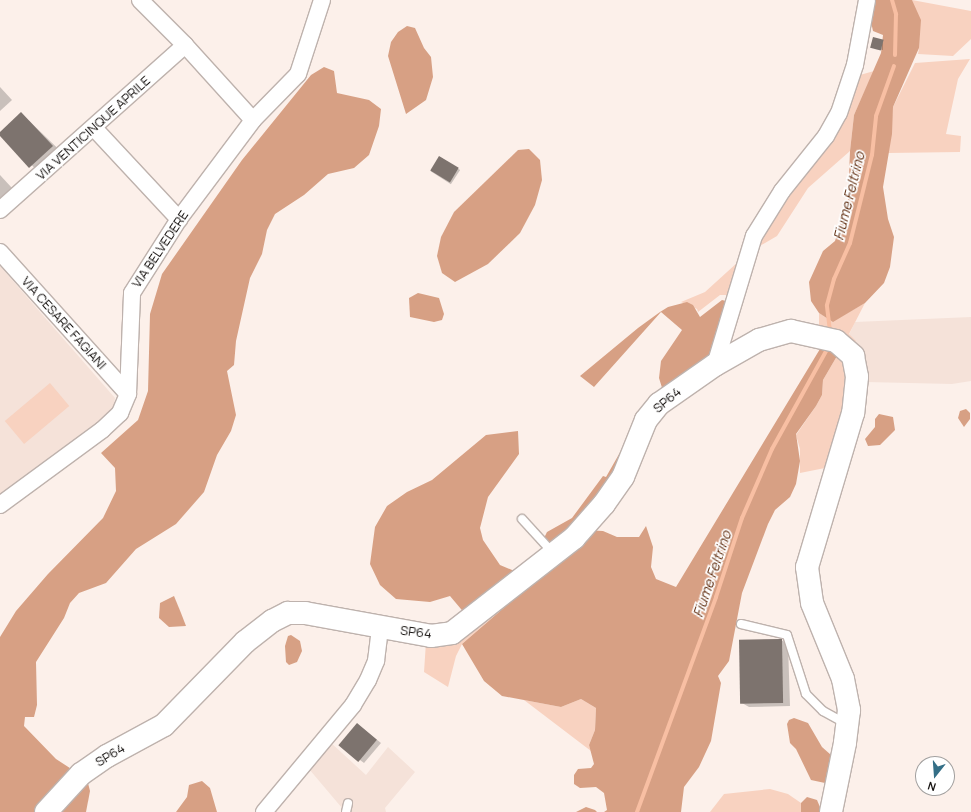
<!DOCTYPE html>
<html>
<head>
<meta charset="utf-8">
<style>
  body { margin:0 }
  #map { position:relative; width:971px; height:812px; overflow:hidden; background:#fcf0ea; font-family:Manrope,sans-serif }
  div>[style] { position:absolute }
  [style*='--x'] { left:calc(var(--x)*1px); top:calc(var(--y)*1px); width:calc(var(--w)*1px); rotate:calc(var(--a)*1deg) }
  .built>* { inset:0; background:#f5e2d9 }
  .green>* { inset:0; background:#f8d2c0; transform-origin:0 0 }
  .forest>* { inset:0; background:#d7a084 }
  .shadow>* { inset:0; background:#0003; transform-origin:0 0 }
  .stream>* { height:4px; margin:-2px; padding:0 2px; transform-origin:2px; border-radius:2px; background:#f8bfa3 }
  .building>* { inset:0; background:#7d736e; transform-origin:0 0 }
  .roads { filter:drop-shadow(1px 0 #beb2ad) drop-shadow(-1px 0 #beb2ad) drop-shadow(0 1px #beb2ad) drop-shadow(0 -1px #beb2ad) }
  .lane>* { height:8px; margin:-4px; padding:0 4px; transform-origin:4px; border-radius:4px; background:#fff }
  .street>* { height:16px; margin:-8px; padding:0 8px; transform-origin:8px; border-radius:8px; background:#fff }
  .secondary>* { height:22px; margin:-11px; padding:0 11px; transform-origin:11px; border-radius:11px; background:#fff }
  span { translate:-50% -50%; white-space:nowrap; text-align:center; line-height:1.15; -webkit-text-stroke:3.5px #fff; paint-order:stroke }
  .street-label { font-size:13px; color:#161210 }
  .water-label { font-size:14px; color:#602c0e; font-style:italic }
  .north { position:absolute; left:915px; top:756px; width:40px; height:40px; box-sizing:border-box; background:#fff; border:1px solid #a2a09f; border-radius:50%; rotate:197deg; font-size:11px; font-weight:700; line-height:16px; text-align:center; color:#161210 }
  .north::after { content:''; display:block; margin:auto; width:14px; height:18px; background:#346f87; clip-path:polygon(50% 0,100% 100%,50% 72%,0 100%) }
</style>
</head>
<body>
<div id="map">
  <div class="built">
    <div style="clip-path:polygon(0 266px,115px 398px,113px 412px,0 496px)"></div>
    <div style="clip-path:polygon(971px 317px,971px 381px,952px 384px,866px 382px,853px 345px,856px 342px,849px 335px,855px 322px)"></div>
    <div style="clip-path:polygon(330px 742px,366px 775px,388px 747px,415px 772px,385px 808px,386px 812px,341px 812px,342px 808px,309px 769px)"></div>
  </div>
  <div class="green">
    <div style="clip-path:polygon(912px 0,971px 11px,971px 39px,953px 56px,918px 54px,919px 48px)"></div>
    <div style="clip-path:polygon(970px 59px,958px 79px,946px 134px,961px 136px,960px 152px,888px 153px,893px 107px,915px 63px)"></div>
    <div style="clip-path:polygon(874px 71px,854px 115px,850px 151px,808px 188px,777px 236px,753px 250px,860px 75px)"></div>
    <div style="clip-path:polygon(738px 262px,731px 295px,720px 295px,698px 312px,697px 309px,681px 302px,705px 292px)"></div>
    <div style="clip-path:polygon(865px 303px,849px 334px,856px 341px,853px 345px,819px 327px,819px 313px,833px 321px)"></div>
    <div style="clip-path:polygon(842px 355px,850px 387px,829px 463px,825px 468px,800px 473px,800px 449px,796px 435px,816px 406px,822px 395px,823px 380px,837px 356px)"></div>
    <div style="left:50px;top:383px;width:30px;height:59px;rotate:50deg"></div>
    <div style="clip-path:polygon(566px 553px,462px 644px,456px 656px,448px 687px,424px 672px,426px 642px)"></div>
    <div style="clip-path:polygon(581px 699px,596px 708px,595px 730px,589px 745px,591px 751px,524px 700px,561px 707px)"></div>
    <div style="clip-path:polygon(770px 789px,788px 794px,801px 803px,801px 812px,710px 812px,724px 794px)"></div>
  </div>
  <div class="forest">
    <div style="clip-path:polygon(873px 0,912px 0,921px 20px,919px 48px,893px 107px,892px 134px,883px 187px,888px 219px,894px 237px,890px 267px,884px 283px,865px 303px,833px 322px,819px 313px,811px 301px,809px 282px,823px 251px,835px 241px,848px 200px,850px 151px,854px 115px,881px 53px,883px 35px,873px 31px,871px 22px,874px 10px)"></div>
    <div style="clip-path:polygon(407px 26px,415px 28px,424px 48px,431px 57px,433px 77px,426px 100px,406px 114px,388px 56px,391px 42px,398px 32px)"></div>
    <div style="clip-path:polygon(324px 67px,334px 71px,337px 93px,369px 100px,381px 109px,379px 126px,369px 155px,354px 168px,328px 174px,304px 195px,275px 214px,267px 230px,262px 254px,250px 278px,236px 341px,234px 365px,227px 371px,236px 415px,231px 431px,217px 455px,204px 492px,176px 524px,136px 549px,106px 583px,79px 593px,70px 603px,64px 618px,36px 662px,37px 705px,34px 717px,25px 717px,24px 726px,56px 759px,76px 772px,40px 812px,0 812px,0 637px,16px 611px,48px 574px,103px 518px,116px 491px,115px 468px,101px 453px,138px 420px,148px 391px,150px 314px,162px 274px,242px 160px,311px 75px)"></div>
    <div style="clip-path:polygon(529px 149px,540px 160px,542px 180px,535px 205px,520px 233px,488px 264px,455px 282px,442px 273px,437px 256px,441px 237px,454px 212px,518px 150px)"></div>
    <div style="clip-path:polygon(418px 293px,439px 298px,444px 314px,442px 320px,434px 322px,410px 317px,409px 298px)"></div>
    <div style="clip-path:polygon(722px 300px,726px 301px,711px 364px,663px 391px,659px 378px,661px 361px,682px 330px,661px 312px,594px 387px,580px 376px,638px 328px,660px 312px,668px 307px,687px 302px,693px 305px,700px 317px)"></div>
    <div style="clip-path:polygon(823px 344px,837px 356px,823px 380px,822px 395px,816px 406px,796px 434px,800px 461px,796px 484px,790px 497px,775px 510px,768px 524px,742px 593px,729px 661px,718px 676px,721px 683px,711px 741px,699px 767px,684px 787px,681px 812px,604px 812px,607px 810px,604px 793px,596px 787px,580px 788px,574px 784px,574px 775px,578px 769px,591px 768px,594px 764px,589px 745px,595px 730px,596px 708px,581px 699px,561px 707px,502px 696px,484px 681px,462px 644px,522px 592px,584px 530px,603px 531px,617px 537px,639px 537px,646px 526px,653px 547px,651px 567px,656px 579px,676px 587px)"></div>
    <div style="clip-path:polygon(966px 409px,970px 413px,970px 419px,964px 427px,958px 418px,960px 411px)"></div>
    <div style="clip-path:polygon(879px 414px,893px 417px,895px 430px,880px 445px,868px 446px,865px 439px,875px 427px,875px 419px)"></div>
    <div style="clip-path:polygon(639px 419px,628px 457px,555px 549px,544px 538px,547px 532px,572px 518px,603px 476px,606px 477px)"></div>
    <div style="clip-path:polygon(518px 431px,519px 454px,488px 497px,480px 528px,483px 540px,500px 565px,519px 573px,466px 615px,450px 596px,430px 602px,396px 599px,380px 585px,370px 564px,375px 527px,387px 506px,407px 492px,432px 480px,486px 435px)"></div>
    <div style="clip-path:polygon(174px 596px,181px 613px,186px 626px,169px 627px,159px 618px,160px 603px)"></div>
    <div style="clip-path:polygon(291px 635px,300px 641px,302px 651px,297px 662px,289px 665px,286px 662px,285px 646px,288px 636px)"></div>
    <div style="clip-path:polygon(794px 718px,808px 723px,822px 747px,831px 755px,832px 764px,825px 783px,811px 780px,796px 749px,790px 743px,787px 724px,789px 720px)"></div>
    <div style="clip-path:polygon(87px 779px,90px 791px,86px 812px,56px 812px)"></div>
    <div style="clip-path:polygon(202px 781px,210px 788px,217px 812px,176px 812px,187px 797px,189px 785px)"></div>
    <div style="clip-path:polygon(807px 797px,817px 800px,822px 812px,801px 812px,801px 803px)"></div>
    <div style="clip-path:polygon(586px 807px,595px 810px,597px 812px,576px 812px)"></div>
  </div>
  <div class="shadow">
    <div style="clip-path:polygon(883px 41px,883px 50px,874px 49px)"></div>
    <div style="clip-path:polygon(0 87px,12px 100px,0 111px)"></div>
    <div style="left:21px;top:113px;width:53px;height:30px;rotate:44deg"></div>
    <div style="left:440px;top:157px;width:24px;height:17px;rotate:33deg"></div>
    <div style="clip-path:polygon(0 175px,12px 188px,0 198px)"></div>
    <div style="clip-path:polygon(781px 640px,788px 644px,790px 706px,749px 707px,742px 703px)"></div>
    <div style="clip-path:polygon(361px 727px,381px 743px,364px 763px,340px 745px)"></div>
  </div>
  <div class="stream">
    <div style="--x:892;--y:0;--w:15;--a:74"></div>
    <div style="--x:896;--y:14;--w:41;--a:91.4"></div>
    <div style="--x:830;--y:331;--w:26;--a:-97"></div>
    <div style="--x:827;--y:305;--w:27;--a:-75"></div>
    <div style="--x:834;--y:279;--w:39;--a:-66"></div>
    <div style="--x:850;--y:243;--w:91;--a:-76"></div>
    <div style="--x:872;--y:155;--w:39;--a:-84"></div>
    <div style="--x:876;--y:116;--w:53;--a:-70.2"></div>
    <div style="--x:637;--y:812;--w:229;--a:-69.8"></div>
    <div style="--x:716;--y:597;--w:83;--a:-71.8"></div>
    <div style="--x:742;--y:518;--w:75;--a:-66.5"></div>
    <div style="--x:772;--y:449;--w:112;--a:-61.1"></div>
  </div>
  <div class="building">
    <div style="left:873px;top:37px;width:11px;height:11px;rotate:15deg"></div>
    <div style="clip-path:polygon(21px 112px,53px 146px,29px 168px,0 136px,0 132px)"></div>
    <div style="left:439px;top:156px;width:23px;height:17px;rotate:31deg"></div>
    <div style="left:782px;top:639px;width:64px;height:43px;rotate:89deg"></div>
    <div style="left:357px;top:723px;width:26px;height:29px;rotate:40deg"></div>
  </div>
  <div class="roads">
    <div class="lane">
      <div style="--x:522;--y:519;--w:46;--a:47.6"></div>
      <div style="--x:741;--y:624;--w:47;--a:13.4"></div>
      <div style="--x:787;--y:635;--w:62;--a:72.1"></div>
      <div style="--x:806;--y:694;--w:24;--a:45"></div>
      <div style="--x:823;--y:711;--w:26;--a:29"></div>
      <div style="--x:346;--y:812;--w:9;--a:-77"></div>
    </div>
    <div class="street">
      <div style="--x:140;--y:0;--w:64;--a:45"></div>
      <div style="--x:185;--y:45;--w:101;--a:47.8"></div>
      <div style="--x:94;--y:128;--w:125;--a:47"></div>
      <div style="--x:0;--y:210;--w:248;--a:-41.7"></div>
      <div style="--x:0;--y:252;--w:191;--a:48"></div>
      <div style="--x:715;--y:365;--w:135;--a:-73.2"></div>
      <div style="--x:754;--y:236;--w:53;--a:-58.1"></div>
      <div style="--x:782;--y:191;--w:70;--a:-51.3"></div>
      <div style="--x:826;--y:136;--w:26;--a:-61"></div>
      <div style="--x:839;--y:113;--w:51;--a:-71.6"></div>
      <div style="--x:855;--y:65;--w:66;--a:-79.5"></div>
      <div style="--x:0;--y:505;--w:127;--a:-36.3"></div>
      <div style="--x:102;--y:430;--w:25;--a:-43"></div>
      <div style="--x:120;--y:413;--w:21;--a:-67"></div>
      <div style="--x:128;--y:394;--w:101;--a:-87.7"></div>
      <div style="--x:132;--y:293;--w:88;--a:-57.6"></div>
      <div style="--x:179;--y:219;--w:124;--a:-53.2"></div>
      <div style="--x:253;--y:120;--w:64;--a:-45.6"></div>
      <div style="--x:298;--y:74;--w:78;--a:-72"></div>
      <div style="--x:264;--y:812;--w:139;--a:-50.2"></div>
      <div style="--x:353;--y:705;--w:29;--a:-59"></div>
      <div style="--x:368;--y:680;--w:21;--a:-67"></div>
      <div style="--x:376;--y:661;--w:34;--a:-83"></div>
    </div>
    <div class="secondary">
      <div style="--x:46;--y:812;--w:52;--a:-47.4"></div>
      <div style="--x:81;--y:774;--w:32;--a:-35"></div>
      <div style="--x:107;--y:756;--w:65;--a:-28.5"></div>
      <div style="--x:164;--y:725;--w:116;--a:-45.7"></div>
      <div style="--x:245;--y:642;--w:34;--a:-38"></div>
      <div style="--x:272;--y:621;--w:18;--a:-27"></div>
      <div style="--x:288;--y:613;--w:17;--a:0"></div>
      <div style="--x:305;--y:613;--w:128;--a:10.3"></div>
      <div style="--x:431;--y:636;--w:21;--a:-8"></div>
      <div style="--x:452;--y:633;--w:155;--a:-37.9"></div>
      <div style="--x:574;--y:538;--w:45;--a:-48.6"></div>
      <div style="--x:604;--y:504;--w:33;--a:-55"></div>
      <div style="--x:623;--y:477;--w:61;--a:-68"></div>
      <div style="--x:646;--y:420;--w:21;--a:-51"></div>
      <div style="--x:659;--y:404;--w:68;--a:-34.9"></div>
      <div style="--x:715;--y:365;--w:51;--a:-29.6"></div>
      <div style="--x:759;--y:340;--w:33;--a:-16"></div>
      <div style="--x:791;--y:331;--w:46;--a:12.5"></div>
      <div style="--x:836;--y:341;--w:23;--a:41"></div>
      <div style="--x:853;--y:356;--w:21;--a:79"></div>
      <div style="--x:857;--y:377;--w:36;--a:96"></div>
      <div style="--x:853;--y:413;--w:161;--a:106.6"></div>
      <div style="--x:807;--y:567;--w:36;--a:82"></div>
      <div style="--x:812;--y:603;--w:82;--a:67.8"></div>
      <div style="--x:843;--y:679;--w:32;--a:79"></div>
      <div style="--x:849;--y:710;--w:33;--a:97"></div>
      <div style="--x:845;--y:743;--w:70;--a:101.5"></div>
    </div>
  </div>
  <div class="street-label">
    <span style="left:93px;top:128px;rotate:-42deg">VIA VENTICINQUE APRILE</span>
    <span style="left:160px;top:249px;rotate:-56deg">VIA BELVEDERE</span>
    <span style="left:64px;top:323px;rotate:48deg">VIA CESARE FAGIANI</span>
    <span style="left:667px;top:400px;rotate:-40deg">SP64</span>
    <span style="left:416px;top:632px;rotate:7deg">SP64</span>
    <span style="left:110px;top:755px;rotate:-31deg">SP64</span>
  </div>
  <div class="water-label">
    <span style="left:849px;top:196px;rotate:-76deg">Fiume Feltrino</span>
    <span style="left:712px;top:574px;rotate:-71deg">Fiume Feltrino</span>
  </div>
  <div class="north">N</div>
</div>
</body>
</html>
